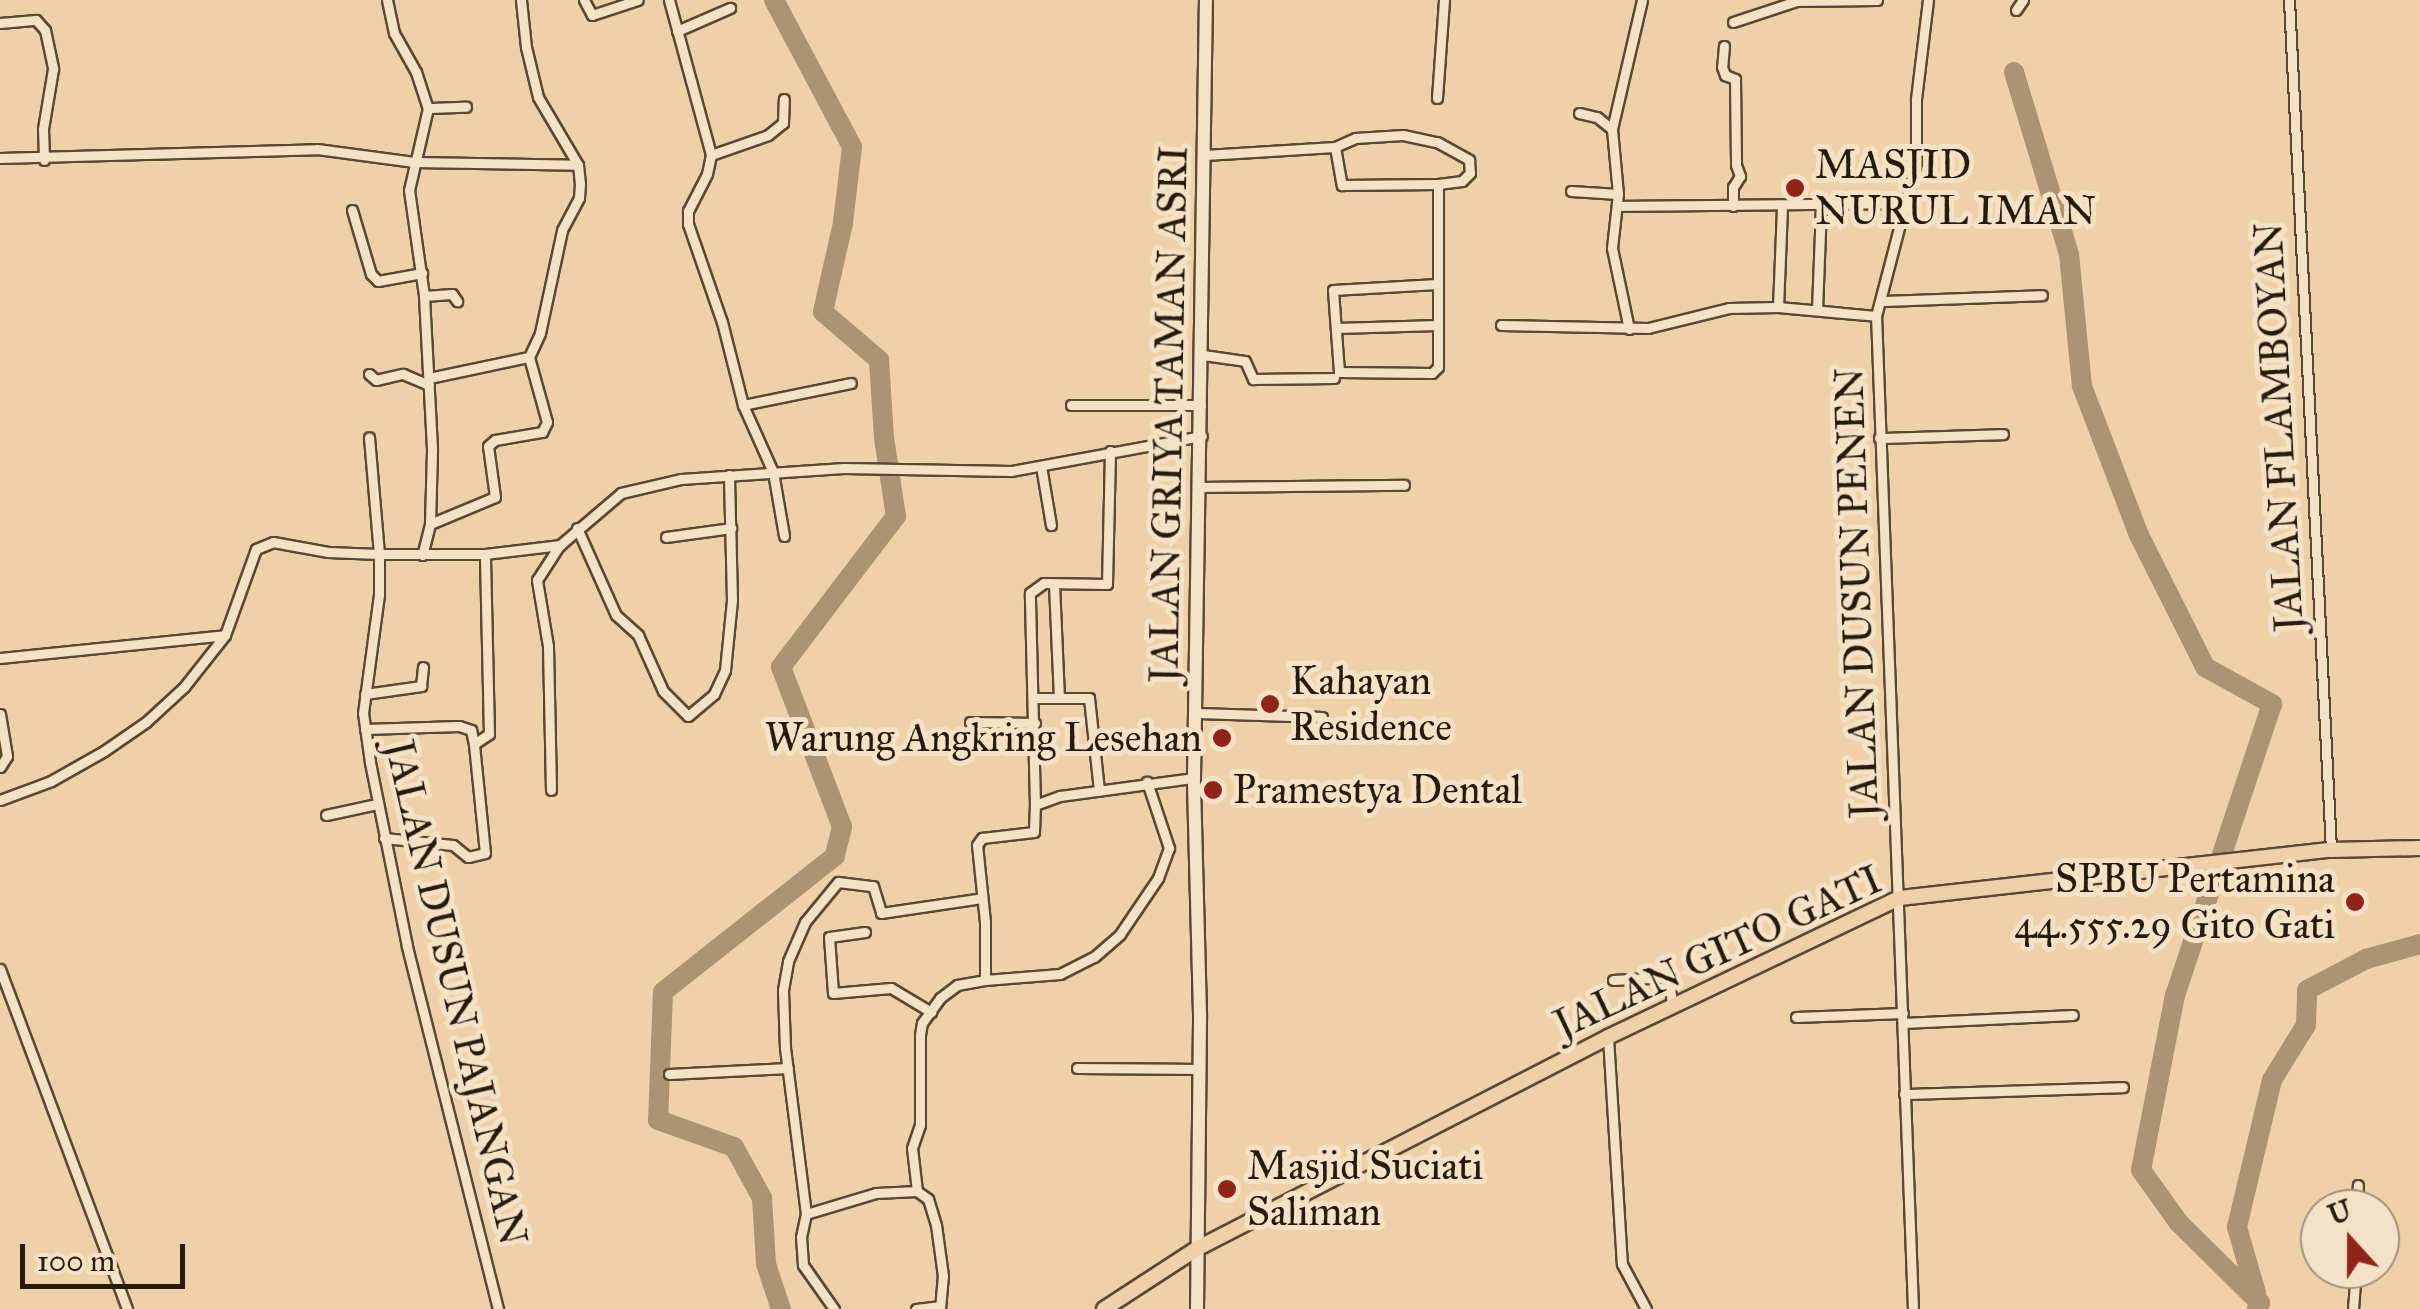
<!DOCTYPE html>
<html>
<head>
<meta charset="utf-8">
<style>
  body { margin:0 }
  #map { position:relative; width:2420px; height:1309px; overflow:hidden; background:#eed1a8; font-family:"IM FELL Great Primer",serif }
  div>[style] { position:absolute }
  [style*='--x'] { left:calc(var(--x)*1px); top:calc(var(--y)*1px); width:calc(var(--w)*1px); rotate:calc(var(--a)*1deg) }
  .river>* { height:20px; margin:-10px; padding:0 10px; transform-origin:10px; border-radius:10px; background:#ab9373 }
  .roads { filter:drop-shadow(2px 0 #5a4834) drop-shadow(-2px 0 #5a4834) drop-shadow(0 2px #5a4834) drop-shadow(0 -2px #5a4834) }
  .street>* { height:9px; margin:-4.5px; padding:0 4.5px; transform-origin:4.5px; border-radius:4.5px; background:#f4e1c6 }
  .secondary>* { height:12px; margin:-6px; padding:0 6px; transform-origin:6px; border-radius:6px; background:#f4e1c6 }
  .primary>* { height:14px; margin:-7px; padding:0 7px; transform-origin:7px; border-radius:7px; background:#eed1a8 }
  .dots>* { width:28px; height:28px; translate:-50% -50%; box-sizing:border-box; border:5px solid #f4e1c6; border-radius:50% }
  span { translate:-50% -50%; white-space:nowrap; text-align:center; line-height:1.15; -webkit-text-stroke:10px #f4e1c6; paint-order:stroke }
  .poi-label { font-size:40px; color:#281b0d }
  .left { translate:0 -50%; text-align:left }
  .right { translate:-100% -50%; text-align:right }
  .street-label { font-size:40px; color:#281b0d }
  .north { position:absolute; left:2300px; top:1189px; width:100px; height:100px; box-sizing:border-box; background:#f4e1c6; border:2px solid #a2927c; border-radius:50%; rotate:339deg; font-size:28px; font-weight:700; line-height:40px; text-align:center; color:#281b0d }
  .north::after { content:''; display:block; margin:auto; width:35px; height:45px; background:#8f2418; clip-path:polygon(50% 0,100% 100%,50% 72%,0 100%) }
  .scale { position:absolute; left:20px; top:1244px; width:165px; height:45px; box-sizing:border-box; border:5px solid #281b0d; border-top:0; padding-left:12px; font-size:30px; line-height:35px; white-space:nowrap; color:#281b0d; -webkit-text-stroke:8px #f4e1c6; paint-order:stroke }
</style>
</head>
<body>
<div id="map">
  <div class="river">
    <div style="--x:774;--y:0;--w:166;--a:62"></div>
    <div style="--x:852;--y:147;--w:77;--a:96.8"></div>
    <div style="--x:843;--y:223;--w:91;--a:102.7"></div>
    <div style="--x:823;--y:312;--w:74;--a:40.6"></div>
    <div style="--x:879;--y:360;--w:78;--a:86.3"></div>
    <div style="--x:884;--y:438;--w:79;--a:81.3"></div>
    <div style="--x:896;--y:516;--w:190;--a:127.3"></div>
    <div style="--x:781;--y:667;--w:171;--a:69.1"></div>
    <div style="--x:842;--y:827;--w:30;--a:104"></div>
    <div style="--x:835;--y:856;--w:219;--a:141.7"></div>
    <div style="--x:663;--y:992;--w:128;--a:92.2"></div>
    <div style="--x:658;--y:1120;--w:81;--a:19.6"></div>
    <div style="--x:734;--y:1147;--w:58;--a:61.2"></div>
    <div style="--x:762;--y:1198;--w:66;--a:86.5"></div>
    <div style="--x:766;--y:1264;--w:47;--a:71.6"></div>
    <div style="--x:2014;--y:72;--w:190;--a:73.2"></div>
    <div style="--x:2069;--y:254;--w:133;--a:84.4"></div>
    <div style="--x:2082;--y:386;--w:160;--a:69.1"></div>
    <div style="--x:2139;--y:535;--w:148;--a:63.4"></div>
    <div style="--x:2205;--y:667;--w:77;--a:28.9"></div>
    <div style="--x:2272;--y:704;--w:307;--a:108.4"></div>
    <div style="--x:2175;--y:995;--w:178;--a:101"></div>
    <div style="--x:2141;--y:1170;--w:65;--a:54.4"></div>
    <div style="--x:2179;--y:1223;--w:114;--a:44.6"></div>
    <div style="--x:2260;--y:1303;--w:7;--a:117"></div>
    <div style="--x:2256;--y:1293;--w:69;--a:-106.1"></div>
    <div style="--x:2237;--y:1227;--w:151;--a:-76.6"></div>
    <div style="--x:2272;--y:1080;--w:65;--a:-58.3"></div>
    <div style="--x:2306;--y:1025;--w:35;--a:-88"></div>
    <div style="--x:2307;--y:990;--w:67;--a:-27.7"></div>
    <div style="--x:2366;--y:959;--w:56;--a:-15.5"></div>
  </div>
  <div class="roads">
    <div class="street">
      <div style="--x:387;--y:0;--w:34;--a:78"></div>
      <div style="--x:394;--y:33;--w:45;--a:60.6"></div>
      <div style="--x:416;--y:72;--w:38;--a:72"></div>
      <div style="--x:428;--y:108;--w:84;--a:103"></div>
      <div style="--x:409;--y:190;--w:107;--a:81.9"></div>
      <div style="--x:424;--y:296;--w:155;--a:87"></div>
      <div style="--x:432;--y:451;--w:73;--a:91.6"></div>
      <div style="--x:430;--y:524;--w:32;--a:104"></div>
      <div style="--x:584;--y:0;--w:17;--a:62"></div>
      <div style="--x:592;--y:15;--w:48;--a:-18.1"></div>
      <div style="--x:669;--y:0;--w:161;--a:74.8"></div>
      <div style="--x:711;--y:155;--w:19;--a:102"></div>
      <div style="--x:707;--y:174;--w:42;--a:117.2"></div>
      <div style="--x:688;--y:211;--w:13;--a:90"></div>
      <div style="--x:688;--y:224;--w:104;--a:70.9"></div>
      <div style="--x:722;--y:322;--w:86;--a:75.8"></div>
      <div style="--x:743;--y:405;--w:73;--a:65.9"></div>
      <div style="--x:773;--y:472;--w:65;--a:80.2"></div>
      <div style="--x:2289;--y:0;--w:851;--a:87.17"></div>
      <div style="--x:2016;--y:10;--w:12;--a:-55"></div>
      <div style="--x:1733;--y:22;--w:67;--a:-18.2"></div>
      <div style="--x:1797;--y:1;--w:80;--a:-0.7"></div>
      <div style="--x:0;--y:23;--w:36;--a:-5"></div>
      <div style="--x:36;--y:20;--w:13;--a:48"></div>
      <div style="--x:45;--y:30;--w:40;--a:78"></div>
      <div style="--x:53;--y:69;--w:61;--a:99.5"></div>
      <div style="--x:43;--y:129;--w:31;--a:88"></div>
      <div style="--x:677;--y:31;--w:58;--a:-23.5"></div>
      <div style="--x:1724;--y:46;--w:21;--a:95"></div>
      <div style="--x:1722;--y:67;--w:9;--a:69"></div>
      <div style="--x:1725;--y:75;--w:11;--a:22"></div>
      <div style="--x:1735;--y:79;--w:86;--a:89.3"></div>
      <div style="--x:1736;--y:165;--w:12;--a:70"></div>
      <div style="--x:1740;--y:176;--w:13;--a:122"></div>
      <div style="--x:1733;--y:187;--w:19;--a:90"></div>
      <div style="--x:1437;--y:98;--w:98;--a:-85.9"></div>
      <div style="--x:428;--y:108;--w:38;--a:-2"></div>
      <div style="--x:1579;--y:113;--w:18;--a:13"></div>
      <div style="--x:1597;--y:117;--w:19;--a:39"></div>
      <div style="--x:1335;--y:147;--w:22;--a:-24"></div>
      <div style="--x:1355;--y:138;--w:48;--a:-3.6"></div>
      <div style="--x:1403;--y:135;--w:35;--a:12"></div>
      <div style="--x:1437;--y:142;--w:37;--a:29"></div>
      <div style="--x:1469;--y:160;--w:13;--a:86"></div>
      <div style="--x:1470;--y:173;--w:11;--a:135"></div>
      <div style="--x:1462;--y:181;--w:24;--a:173"></div>
      <div style="--x:711;--y:155;--w:60;--a:-19.3"></div>
      <div style="--x:768;--y:135;--w:19;--a:-39"></div>
      <div style="--x:783;--y:123;--w:24;--a:-88"></div>
      <div style="--x:1205;--y:155;--w:130;--a:-3.5"></div>
      <div style="--x:1335;--y:147;--w:39;--a:80"></div>
      <div style="--x:1342;--y:185;--w:96;--a:-0.6"></div>
      <div style="--x:1438;--y:184;--w:183;--a:90"></div>
      <div style="--x:1438;--y:367;--w:8;--a:135"></div>
      <div style="--x:1432;--y:373;--w:93;--a:-179.4"></div>
      <div style="--x:1339;--y:372;--w:82;--a:-94.2"></div>
      <div style="--x:1333;--y:290;--w:104;--a:-3.3"></div>
      <div style="--x:0;--y:158;--w:317;--a:-1.6"></div>
      <div style="--x:317;--y:149;--w:98;--a:7.6"></div>
      <div style="--x:414;--y:162;--w:164;--a:1"></div>
      <div style="--x:1571;--y:191;--w:47;--a:3.7"></div>
      <div style="--x:1618;--y:206;--w:287;--a:-0.6"></div>
      <div style="--x:352;--y:210;--w:67;--a:73.5"></div>
      <div style="--x:371;--y:274;--w:10;--a:45"></div>
      <div style="--x:378;--y:281;--w:45;--a:-10.3"></div>
      <div style="--x:424;--y:296;--w:28;--a:-4"></div>
      <div style="--x:452;--y:294;--w:9;--a:54"></div>
      <div style="--x:1882;--y:301;--w:160;--a:-2.1"></div>
      <div style="--x:1778;--y:307;--w:100;--a:-87.7"></div>
      <div style="--x:1817;--y:310;--w:104;--a:-87.8"></div>
      <div style="--x:1501;--y:325;--w:147;--a:1.2"></div>
      <div style="--x:1648;--y:328;--w:83;--a:-13.9"></div>
      <div style="--x:1729;--y:308;--w:49;--a:-1.2"></div>
      <div style="--x:1778;--y:307;--w:98;--a:5.2"></div>
      <div style="--x:1336;--y:328;--w:102;--a:-1.7"></div>
      <div style="--x:1629;--y:329;--w:83;--a:-101.9"></div>
      <div style="--x:1612;--y:248;--w:54;--a:-83.7"></div>
      <div style="--x:1618;--y:194;--w:65;--a:-95.3"></div>
      <div style="--x:1612;--y:129;--w:132;--a:-76.9"></div>
      <div style="--x:1203;--y:355;--w:42;--a:8.1"></div>
      <div style="--x:1245;--y:361;--w:20;--a:66"></div>
      <div style="--x:1253;--y:379;--w:81;--a:-0.7"></div>
      <div style="--x:369;--y:374;--w:9;--a:41"></div>
      <div style="--x:376;--y:380;--w:28;--a:-13"></div>
      <div style="--x:403;--y:374;--w:28;--a:23"></div>
      <div style="--x:429;--y:378;--w:102;--a:-11.9"></div>
      <div style="--x:743;--y:405;--w:110;--a:-11.5"></div>
      <div style="--x:1071;--y:405;--w:130;--a:0"></div>
      <div style="--x:1879;--y:438;--w:124;--a:-1.8"></div>
      <div style="--x:1041;--y:466;--w:60;--a:80.4"></div>
      <div style="--x:1202;--y:487;--w:202;--a:-0.6"></div>
      <div style="--x:430;--y:524;--w:70;--a:-22.6"></div>
      <div style="--x:495;--y:497;--w:51;--a:-97.8"></div>
      <div style="--x:488;--y:446;--w:9;--a:-41"></div>
      <div style="--x:495;--y:440;--w:48;--a:-9.7"></div>
      <div style="--x:542;--y:432;--w:11;--a:-63"></div>
      <div style="--x:547;--y:422;--w:67;--a:-105.5"></div>
      <div style="--x:529;--y:357;--w:26;--a:-65"></div>
      <div style="--x:540;--y:333;--w:105;--a:-77.9"></div>
      <div style="--x:562;--y:230;--w:36;--a:-62"></div>
      <div style="--x:579;--y:198;--w:14;--a:-86"></div>
      <div style="--x:580;--y:184;--w:19;--a:-96"></div>
      <div style="--x:578;--y:165;--w:79;--a:-120.5"></div>
      <div style="--x:538;--y:97;--w:51;--a:-103.5"></div>
      <div style="--x:526;--y:47;--w:47;--a:-96.1"></div>
      <div style="--x:577;--y:528;--w:95;--a:65.9"></div>
      <div style="--x:616;--y:615;--w:30;--a:42"></div>
      <div style="--x:638;--y:635;--w:61;--a:65.9"></div>
      <div style="--x:663;--y:691;--w:35;--a:45"></div>
      <div style="--x:688;--y:716;--w:34;--a:-40"></div>
      <div style="--x:714;--y:694;--w:26;--a:-65"></div>
      <div style="--x:725;--y:670;--w:70;--a:-84.3"></div>
      <div style="--x:732;--y:600;--w:125;--a:-91.4"></div>
      <div style="--x:666;--y:537;--w:66;--a:-7.9"></div>
      <div style="--x:1054;--y:584;--w:113;--a:87.5"></div>
      <div style="--x:0;--y:658;--w:226;--a:-5.8"></div>
      <div style="--x:365;--y:694;--w:57;--a:-8.1"></div>
      <div style="--x:421;--y:686;--w:19;--a:-84"></div>
      <div style="--x:1034;--y:698;--w:55;--a:0"></div>
      <div style="--x:1089;--y:698;--w:93;--a:83.8"></div>
      <div style="--x:1198;--y:713;--w:124;--a:1.8"></div>
      <div style="--x:0;--y:714;--w:43;--a:80.5"></div>
      <div style="--x:7;--y:756;--w:13;--a:122"></div>
      <div style="--x:970;--y:722;--w:65;--a:0.9"></div>
      <div style="--x:365;--y:729;--w:94;--a:-1.8"></div>
      <div style="--x:459;--y:726;--w:13;--a:18"></div>
      <div style="--x:471;--y:730;--w:14;--a:78"></div>
      <div style="--x:474;--y:744;--w:18;--a:-34"></div>
      <div style="--x:489;--y:734;--w:180;--a:-91.3"></div>
      <div style="--x:551;--y:790;--w:144;--a:-91.2"></div>
      <div style="--x:548;--y:646;--w:67;--a:-99.5"></div>
      <div style="--x:537;--y:580;--w:40;--a:-57.1"></div>
      <div style="--x:0;--y:800;--w:54;--a:-20.4"></div>
      <div style="--x:51;--y:781;--w:61;--a:-29.5"></div>
      <div style="--x:104;--y:751;--w:51;--a:-34.6"></div>
      <div style="--x:146;--y:722;--w:52;--a:-42.6"></div>
      <div style="--x:184;--y:687;--w:66;--a:-51.7"></div>
      <div style="--x:225;--y:635;--w:91;--a:-70.2"></div>
      <div style="--x:256;--y:549;--w:18;--a:-22"></div>
      <div style="--x:273;--y:542;--w:56;--a:10.3"></div>
      <div style="--x:328;--y:552;--w:51;--a:2.2"></div>
      <div style="--x:379;--y:554;--w:117;--a:-94.9"></div>
      <div style="--x:1035;--y:805;--w:212;--a:-91.4"></div>
      <div style="--x:1030;--y:593;--w:17;--a:-36"></div>
      <div style="--x:1044;--y:583;--w:63;--a:0.9"></div>
      <div style="--x:1107;--y:584;--w:133;--a:-88.7"></div>
      <div style="--x:326;--y:815;--w:52;--a:-12.2"></div>
      <div style="--x:384;--y:838;--w:69;--a:5.8"></div>
      <div style="--x:453;--y:845;--w:19;--a:39"></div>
      <div style="--x:468;--y:857;--w:17;--a:-13"></div>
      <div style="--x:485;--y:853;--w:110;--a:-95.8"></div>
      <div style="--x:865;--y:932;--w:36;--a:172"></div>
      <div style="--x:829;--y:937;--w:56;--a:85.9"></div>
      <div style="--x:833;--y:993;--w:58;--a:-4.9"></div>
      <div style="--x:891;--y:988;--w:47;--a:31"></div>
      <div style="--x:0;--y:969;--w:363;--a:69.5"></div>
      <div style="--x:985;--y:980;--w:75;--a:-4.6"></div>
      <div style="--x:1060;--y:974;--w:38;--a:-27"></div>
      <div style="--x:1094;--y:957;--w:35;--a:-41"></div>
      <div style="--x:1120;--y:934;--w:68;--a:-55.8"></div>
      <div style="--x:1158;--y:878;--w:32;--a:-70"></div>
      <div style="--x:1169;--y:848;--w:70;--a:-108.4"></div>
      <div style="--x:1613;--y:980;--w:56;--a:-3.1"></div>
      <div style="--x:1669;--y:977;--w:29;--a:84"></div>
      <div style="--x:1796;--y:1017;--w:107;--a:-2.1"></div>
      <div style="--x:1903;--y:1023;--w:170;--a:-2.7"></div>
      <div style="--x:1608;--y:1037;--w:227;--a:86.5"></div>
      <div style="--x:1622;--y:1264;--w:51;--a:61.9"></div>
      <div style="--x:1077;--y:1068;--w:122;--a:0.5"></div>
      <div style="--x:669;--y:1074;--w:119;--a:-2.9"></div>
      <div style="--x:1904;--y:1094;--w:219;--a:-1.8"></div>
      <div style="--x:2357;--y:1209;--w:24;--a:-88"></div>
      <div style="--x:806;--y:1214;--w:73;--a:-16.7"></div>
      <div style="--x:876;--y:1193;--w:41;--a:-2.8"></div>
      <div style="--x:498;--y:1309;--w:374;--a:-104.1"></div>
      <div style="--x:407;--y:946;--w:188;--a:-101.4"></div>
      <div style="--x:370;--y:762;--w:49;--a:-98.1"></div>
      <div style="--x:363;--y:713;--w:120;--a:-82.3"></div>
      <div style="--x:379;--y:594;--w:40;--a:-90"></div>
      <div style="--x:379;--y:554;--w:106;--a:0"></div>
      <div style="--x:485;--y:554;--w:76;--a:-6.8"></div>
      <div style="--x:560;--y:545;--w:80;--a:-40.4"></div>
      <div style="--x:621;--y:493;--w:62;--a:-13.1"></div>
      <div style="--x:681;--y:479;--w:163;--a:-3.9"></div>
      <div style="--x:844;--y:468;--w:167;--a:1"></div>
      <div style="--x:1011;--y:471;--w:194;--a:-10.4"></div>
      <div style="--x:834;--y:1309;--w:54;--a:-125.2"></div>
      <div style="--x:803;--y:1265;--w:28;--a:-94"></div>
      <div style="--x:801;--y:1237;--w:24;--a:-78"></div>
      <div style="--x:806;--y:1214;--w:167;--a:-97.2"></div>
      <div style="--x:785;--y:1048;--w:58;--a:-92"></div>
      <div style="--x:783;--y:990;--w:29;--a:-80"></div>
      <div style="--x:788;--y:961;--w:43;--a:-66.4"></div>
      <div style="--x:805;--y:922;--w:52;--a:-50.5"></div>
      <div style="--x:838;--y:882;--w:35;--a:7"></div>
      <div style="--x:873;--y:886;--w:28;--a:73"></div>
      <div style="--x:881;--y:913;--w:102;--a:-8.4"></div>
      <div style="--x:916;--y:1309;--w:23;--a:-7"></div>
      <div style="--x:940;--y:1309;--w:33;--a:-85"></div>
      <div style="--x:943;--y:1276;--w:51;--a:-97.8"></div>
      <div style="--x:936;--y:1225;--w:27;--a:-107"></div>
      <div style="--x:928;--y:1199;--w:14;--a:-144"></div>
      <div style="--x:917;--y:1191;--w:43;--a:-96.6"></div>
      <div style="--x:912;--y:1148;--w:24;--a:-71"></div>
      <div style="--x:920;--y:1125;--w:90;--a:-90"></div>
      <div style="--x:920;--y:1035;--w:12;--a:-81"></div>
      <div style="--x:922;--y:1023;--w:31;--a:-54"></div>
      <div style="--x:940;--y:998;--w:21;--a:-37"></div>
      <div style="--x:957;--y:985;--w:28;--a:-10"></div>
      <div style="--x:985;--y:980;--w:58;--a:-90"></div>
      <div style="--x:985;--y:922;--w:77;--a:-95.9"></div>
      <div style="--x:977;--y:845;--w:9;--a:-54"></div>
      <div style="--x:982;--y:838;--w:52;--a:-6.6"></div>
      <div style="--x:1034;--y:832;--w:27;--a:-88"></div>
      <div style="--x:1035;--y:805;--w:27;--a:-20"></div>
      <div style="--x:1060;--y:796;--w:135;--a:-7.7"></div>
      <div style="--x:1913;--y:1309;--w:994;--a:-92.13"></div>
      <div style="--x:1876;--y:316;--w:159;--a:-75.4"></div>
      <div style="--x:1916;--y:162;--w:63;--a:-90"></div>
      <div style="--x:1916;--y:99;--w:100;--a:-83.1"></div>
      <div style="--x:2353;--y:1309;--w:40;--a:-85.7"></div>
    </div>
    <div class="secondary">
      <div style="--x:1197;--y:1309;--w:295;--a:-89.4"></div>
      <div style="--x:1200;--y:1014;--w:236;--a:-91.5"></div>
      <div style="--x:1194;--y:778;--w:778;--a:-89.12"></div>
    </div>
    <div class="primary">
      <div style="--x:1104;--y:1309;--w:112;--a:-33"></div>
      <div style="--x:1198;--y:1248;--w:461;--a:-27.2"></div>
      <div style="--x:1608;--y:1037;--w:323;--a:-25.5"></div>
      <div style="--x:1900;--y:898;--w:434;--a:-6.4"></div>
      <div style="--x:2331;--y:850;--w:89;--a:-1.3"></div>
    </div>
  </div>
  <div class="dots">
    <div style="left:1795px;top:188px;background:#8f2418"></div>
    <div style="left:1270px;top:704px;background:#8f2418"></div>
    <div style="left:1222px;top:738px;background:#8f2418"></div>
    <div style="left:1213px;top:790px;background:#8f2418"></div>
    <div style="left:2355px;top:902px;background:#8f2418"></div>
    <div style="left:1227px;top:1189px;background:#8f2418"></div>
  </div>
  <div class="poi-label">
    <span class="left" style="left:1815px;top:188px">MASJID<br>NURUL IMAN</span>
    <span class="left" style="left:1290px;top:704px">Kahayan<br>Residence</span>
    <span class="right" style="left:1202px;top:738px">Warung Angkring Lesehan</span>
    <span class="left" style="left:1233px;top:790px">Pramestya Dental</span>
    <span class="right" style="left:2335px;top:902px">SPBU Pertamina<br>44.555.29 Gito Gati</span>
    <span class="left" style="left:1247px;top:1189px">Masjid Suciati<br>Saliman</span>
  </div>
  <div class="street-label">
    <span style="left:1169px;top:414px;rotate:-89deg">JALAN GRIYA TAMAN ASRI</span>
    <span style="left:2279px;top:427px;rotate:-93deg">JALAN FLAMBOYAN</span>
    <span style="left:1857px;top:593px;rotate:-92deg">JALAN DUSUN PENEN</span>
    <span style="left:1718px;top:952px;rotate:-25deg">JALAN GITO GATI</span>
    <span style="left:456px;top:993px;rotate:77deg">JALAN DUSUN PAJANGAN</span>
  </div>
  <div class="north">U</div>
  <div class="scale">100 m</div>
</div>
</body>
</html>
